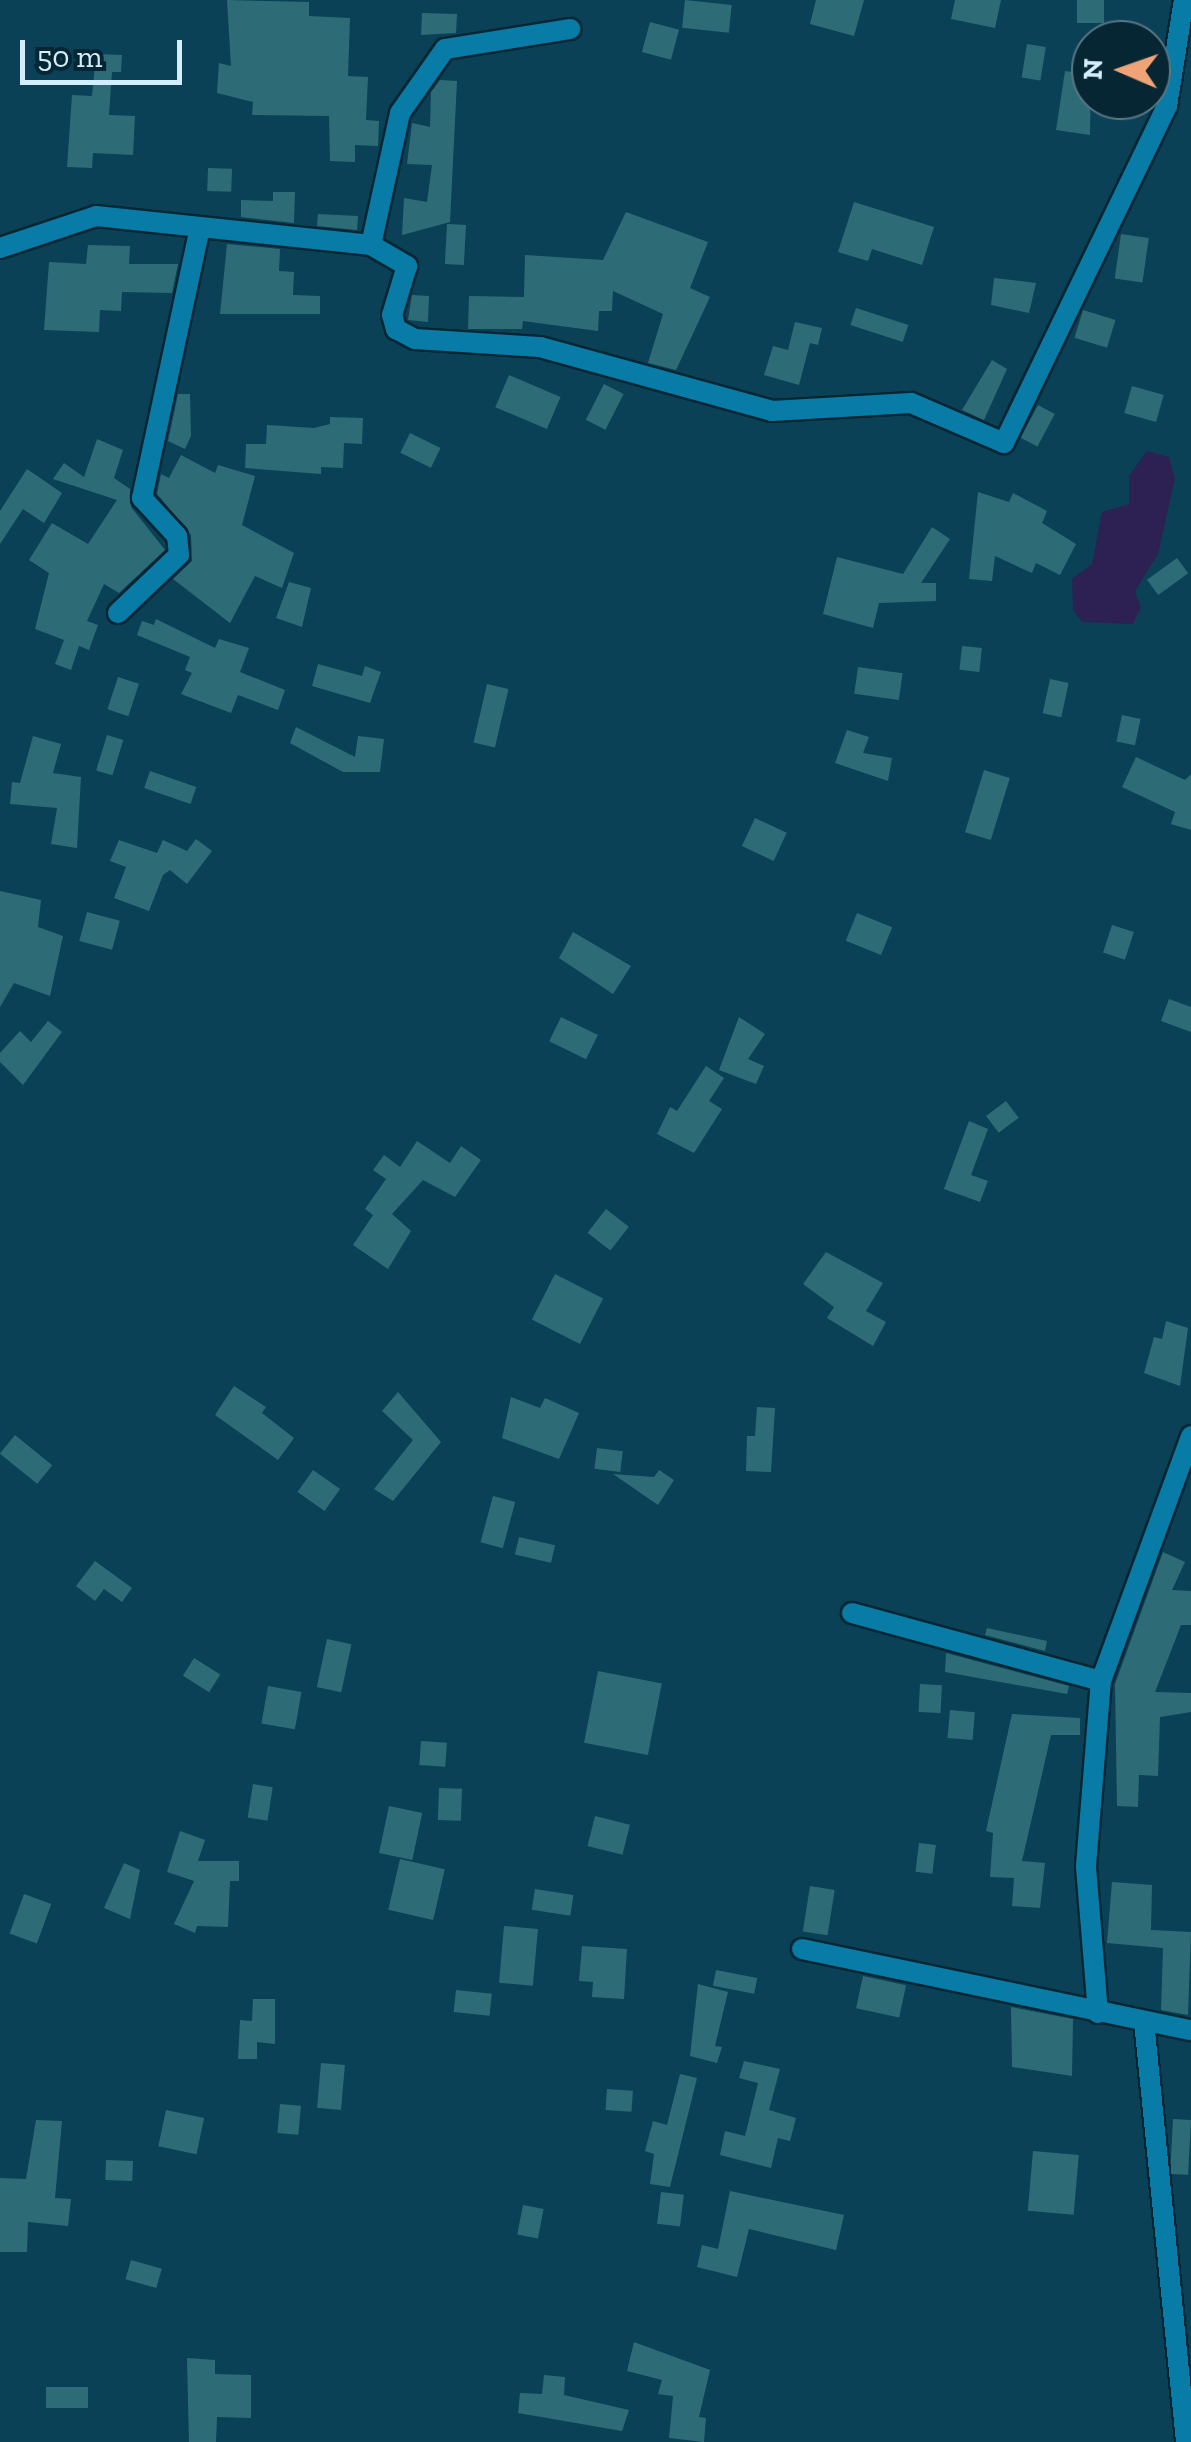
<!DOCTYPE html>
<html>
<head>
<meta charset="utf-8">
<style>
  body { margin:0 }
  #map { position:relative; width:1191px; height:2442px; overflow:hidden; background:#0a4157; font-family:"Zilla Slab",serif }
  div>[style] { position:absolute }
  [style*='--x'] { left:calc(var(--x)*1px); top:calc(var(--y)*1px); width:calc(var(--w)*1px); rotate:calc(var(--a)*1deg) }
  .water>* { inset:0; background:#2d2053 }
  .building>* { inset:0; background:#2d6c77; transform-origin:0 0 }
  .roads { filter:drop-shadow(2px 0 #072633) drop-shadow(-2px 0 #072633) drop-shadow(0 2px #072633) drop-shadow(0 -2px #072633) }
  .minor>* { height:20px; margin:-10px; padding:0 10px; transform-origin:10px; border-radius:10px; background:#087ca6 }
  span { translate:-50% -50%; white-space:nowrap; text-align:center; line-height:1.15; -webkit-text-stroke:10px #072633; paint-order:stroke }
  .north { position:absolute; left:1071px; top:20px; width:100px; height:100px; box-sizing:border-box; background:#072633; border:2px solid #597683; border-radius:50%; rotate:272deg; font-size:28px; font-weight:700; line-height:40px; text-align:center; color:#d4edfb }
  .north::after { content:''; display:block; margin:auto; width:35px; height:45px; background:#efa376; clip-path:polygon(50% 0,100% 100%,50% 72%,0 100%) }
  .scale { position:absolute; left:20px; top:40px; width:162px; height:45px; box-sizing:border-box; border:5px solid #d4edfb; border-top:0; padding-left:12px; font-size:30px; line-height:35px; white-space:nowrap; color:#d4edfb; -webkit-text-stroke:8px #072633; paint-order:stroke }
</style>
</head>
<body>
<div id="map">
  <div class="water">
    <div style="clip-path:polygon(1147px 451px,1169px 457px,1175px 478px,1158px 554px,1135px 591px,1141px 608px,1133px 624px,1082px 622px,1073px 610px,1072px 579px,1092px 564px,1102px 512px,1129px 504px,1129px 476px)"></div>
  </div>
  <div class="building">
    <div style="clip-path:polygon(227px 0,309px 2px,309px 16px,350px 18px,348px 76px,368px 77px,366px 120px,379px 121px,378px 146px,355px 145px,355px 162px,330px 161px,329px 116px,252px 115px,253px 102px,217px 93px,219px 63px,231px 66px)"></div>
    <div style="left:685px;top:0;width:47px;height:28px;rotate:6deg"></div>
    <div style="clip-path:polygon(816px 0,864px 0,854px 36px,810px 24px)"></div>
    <div style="clip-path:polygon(955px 0,1001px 0,995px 28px,951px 19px)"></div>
    <div style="left:1077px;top:0;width:27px;height:23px"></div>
    <div style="clip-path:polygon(422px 13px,457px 14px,456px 33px,421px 35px)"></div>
    <div style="left:650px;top:22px;width:30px;height:31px;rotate:15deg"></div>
    <div style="left:1027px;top:44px;width:19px;height:34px;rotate:9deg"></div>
    <div style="clip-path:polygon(96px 54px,122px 55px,121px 72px,112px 72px,109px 115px,135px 116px,133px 155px,93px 153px,92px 168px,67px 167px,72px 95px,92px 96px)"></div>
    <div style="clip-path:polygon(1065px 71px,1091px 75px,1090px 135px,1056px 130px)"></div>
    <div style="clip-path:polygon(440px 80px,457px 81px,450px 222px,402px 235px,404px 198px,427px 202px,432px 165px,407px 164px,412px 123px,430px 127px,431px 92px)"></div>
    <div style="left:208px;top:168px;width:24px;height:23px;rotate:2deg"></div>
    <div style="clip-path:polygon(273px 192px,295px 192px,294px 223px,241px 217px,241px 200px,273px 201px)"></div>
    <div style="clip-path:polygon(854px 202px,934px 227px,922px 265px,872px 249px,868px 261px,838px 252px)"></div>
    <div style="clip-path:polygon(626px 212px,708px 242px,690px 288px,710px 297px,676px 370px,648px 363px,663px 314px,613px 291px,612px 311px,599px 311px,598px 331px,523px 321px,522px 329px,468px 329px,469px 296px,524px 297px,525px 255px,603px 260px)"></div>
    <div style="clip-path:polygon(318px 214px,358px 216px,357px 230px,317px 226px)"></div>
    <div style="left:447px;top:224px;width:19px;height:40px;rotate:3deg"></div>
    <div style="left:1121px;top:234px;width:28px;height:45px;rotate:8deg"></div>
    <div style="clip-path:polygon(227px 244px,280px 249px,279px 271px,294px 272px,293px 295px,320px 296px,320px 314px,220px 314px)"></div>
    <div style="clip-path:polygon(88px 245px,130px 246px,129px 264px,178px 264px,172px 293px,122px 292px,121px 311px,100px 310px,99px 332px,44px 330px,49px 262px,86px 264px)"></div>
    <div style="clip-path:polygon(994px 278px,1036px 283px,1029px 313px,991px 305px)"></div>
    <div style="clip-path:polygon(412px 295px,429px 296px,428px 322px,408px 320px)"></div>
    <div style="left:856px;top:308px;width:55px;height:18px;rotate:18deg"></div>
    <div style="left:1083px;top:310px;width:34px;height:29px;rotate:17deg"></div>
    <div style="clip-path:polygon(795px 322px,822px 328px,818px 345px,810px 343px,799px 385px,764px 375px,773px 346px,788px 350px)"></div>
    <div style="clip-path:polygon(992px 360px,1007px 369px,984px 420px,962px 410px)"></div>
    <div style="left:509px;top:375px;width:56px;height:35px;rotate:23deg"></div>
    <div style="left:604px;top:384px;width:22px;height:40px;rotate:27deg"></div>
    <div style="left:1132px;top:386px;width:33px;height:28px;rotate:16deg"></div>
    <div style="clip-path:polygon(178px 394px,190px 394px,191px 436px,185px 449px,168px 441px)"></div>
    <div style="left:1038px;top:405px;width:19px;height:37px;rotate:28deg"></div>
    <div style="clip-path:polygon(330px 417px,363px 418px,362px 444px,344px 443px,343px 468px,321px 467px,321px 474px,245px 468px,246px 444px,266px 444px,267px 425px,314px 428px,330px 424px)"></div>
    <div style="left:410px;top:433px;width:34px;height:22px;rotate:26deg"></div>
    <div style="clip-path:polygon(97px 439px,123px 450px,114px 478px,130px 489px,131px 507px,165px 550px,119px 593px,104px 584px,87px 621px,98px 625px,89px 650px,79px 646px,71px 670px,55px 664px,64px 640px,35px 629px,49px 573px,29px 560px,52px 523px,88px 544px,117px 500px,53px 479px,64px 463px,84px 477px)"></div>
    <div style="clip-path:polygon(181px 455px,215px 473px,218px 465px,255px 476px,242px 525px,294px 553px,282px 588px,255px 576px,230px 623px,173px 579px,192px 561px,191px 535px,157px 494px,161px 474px,169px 478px)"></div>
    <div style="clip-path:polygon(27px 469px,62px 493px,44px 523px,23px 509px,0 544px,0 511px)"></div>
    <div style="clip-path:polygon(978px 492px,1009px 502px,1013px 493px,1047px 511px,1042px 523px,1076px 544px,1060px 575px,1036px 563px,1032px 573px,995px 556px,992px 581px,969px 579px)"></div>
    <div style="clip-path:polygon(932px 527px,950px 539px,921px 583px,936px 583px,936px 601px,879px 603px,873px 628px,823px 614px,837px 557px,903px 574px)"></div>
    <div style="left:1177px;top:558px;width:19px;height:37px;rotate:54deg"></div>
    <div style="clip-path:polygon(289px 582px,311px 588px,302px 627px,276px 618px)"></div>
    <div style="clip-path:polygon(156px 619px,215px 648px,219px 639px,249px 648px,240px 672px,285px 690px,278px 710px,238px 695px,231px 713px,181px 694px,192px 673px,185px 670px,190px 657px,137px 635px,142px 621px,154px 625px)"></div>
    <div style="left:962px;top:646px;width:20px;height:24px;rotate:6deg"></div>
    <div style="clip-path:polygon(318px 664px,362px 676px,365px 666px,381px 672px,370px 703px,312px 686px)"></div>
    <div style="left:858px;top:667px;width:45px;height:27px;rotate:8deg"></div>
    <div style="left:118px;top:677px;width:22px;height:34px;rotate:18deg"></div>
    <div style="left:1050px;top:679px;width:19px;height:35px;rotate:12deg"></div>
    <div style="left:487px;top:684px;width:22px;height:60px;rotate:13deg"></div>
    <div style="left:1122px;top:715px;width:19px;height:27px;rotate:12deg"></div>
    <div style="clip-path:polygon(296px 727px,355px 757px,358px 736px,384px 739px,380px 772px,343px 772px,290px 743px)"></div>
    <div style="clip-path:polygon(847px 730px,869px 737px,863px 753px,892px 758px,888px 781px,835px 763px)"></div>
    <div style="left:107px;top:735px;width:17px;height:37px;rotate:17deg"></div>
    <div style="clip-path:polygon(33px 736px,61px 744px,53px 773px,81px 777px,77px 848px,51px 844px,57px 808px,10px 804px,12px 782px,20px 783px)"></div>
    <div style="clip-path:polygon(1136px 757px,1185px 780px,1191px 774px,1191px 830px,1171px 824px,1175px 812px,1122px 787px)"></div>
    <div style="left:984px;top:770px;width:27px;height:65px;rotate:17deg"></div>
    <div style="left:150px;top:771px;width:49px;height:18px;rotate:19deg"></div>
    <div style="left:755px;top:818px;width:35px;height:31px;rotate:25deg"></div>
    <div style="clip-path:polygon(196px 839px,212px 851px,187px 884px,170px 870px,163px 875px,149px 911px,114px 898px,126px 867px,110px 861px,119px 840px,157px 853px,163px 840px,187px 851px)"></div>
    <div style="clip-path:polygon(0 891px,41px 900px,38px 927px,63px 936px,50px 996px,14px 983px,0 1007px)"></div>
    <div style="left:87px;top:912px;width:34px;height:30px;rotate:15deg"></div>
    <div style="left:857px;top:913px;width:38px;height:30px;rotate:22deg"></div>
    <div style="left:1112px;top:925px;width:23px;height:29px;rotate:18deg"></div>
    <div style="clip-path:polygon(573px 932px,631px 966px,613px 994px,559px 958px)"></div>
    <div style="clip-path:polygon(1169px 999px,1191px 1007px,1191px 1032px,1161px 1021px)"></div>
    <div style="left:561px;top:1017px;width:41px;height:27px;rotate:26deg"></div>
    <div style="clip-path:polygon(739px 1017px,765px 1034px,748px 1059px,764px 1066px,756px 1084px,719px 1070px)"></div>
    <div style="clip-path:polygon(48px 1021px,62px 1032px,23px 1085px,0 1062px,0 1053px,20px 1031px,31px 1042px)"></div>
    <div style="clip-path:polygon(706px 1066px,724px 1078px,709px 1101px,722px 1109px,694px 1153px,657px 1134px,670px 1107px,677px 1111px)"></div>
    <div style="left:1006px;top:1101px;width:21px;height:25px;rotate:53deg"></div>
    <div style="clip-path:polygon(969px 1121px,988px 1129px,971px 1175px,988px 1181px,980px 1202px,944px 1189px)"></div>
    <div style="clip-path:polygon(417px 1141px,450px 1163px,461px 1146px,481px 1160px,455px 1197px,423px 1180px,392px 1214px,411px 1231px,388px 1269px,353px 1245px,373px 1215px,365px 1209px,386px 1179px,373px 1170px,384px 1155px,400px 1167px)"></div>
    <div style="left:606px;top:1209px;width:29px;height:30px;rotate:38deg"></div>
    <div style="clip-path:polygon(826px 1252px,883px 1283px,866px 1311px,886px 1322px,873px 1346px,827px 1318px,834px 1307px,803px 1284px)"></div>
    <div style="left:555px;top:1274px;width:54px;height:51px;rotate:27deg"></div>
    <div style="clip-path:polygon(1166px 1321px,1188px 1328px,1180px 1386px,1144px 1373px,1154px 1337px,1162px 1339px)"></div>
    <div style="clip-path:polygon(234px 1386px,266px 1407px,262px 1413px,294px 1438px,278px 1460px,215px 1415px)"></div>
    <div style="clip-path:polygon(398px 1392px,441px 1442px,393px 1501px,374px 1489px,413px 1440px,382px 1411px)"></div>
    <div style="clip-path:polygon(511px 1397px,540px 1408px,545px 1398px,579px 1413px,559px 1459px,502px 1438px)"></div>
    <div style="clip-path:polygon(757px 1407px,775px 1408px,771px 1472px,746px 1471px,747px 1436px,755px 1436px)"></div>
    <div style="left:15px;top:1435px;width:48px;height:24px;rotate:39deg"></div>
    <div style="left:597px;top:1448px;width:26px;height:21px;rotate:7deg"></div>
    <div style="left:313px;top:1470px;width:33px;height:27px;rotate:35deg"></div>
    <div style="clip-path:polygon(659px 1470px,674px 1480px,658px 1505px,613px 1474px,654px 1477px)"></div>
    <div style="left:493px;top:1496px;width:23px;height:48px;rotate:15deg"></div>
    <div style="left:519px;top:1537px;width:37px;height:18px;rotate:13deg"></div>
    <div style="clip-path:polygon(1163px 1552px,1185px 1562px,1172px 1590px,1191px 1591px,1191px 1625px,1181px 1625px,1155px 1692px,1191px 1693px,1191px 1712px,1160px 1717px,1158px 1776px,1139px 1775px,1138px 1807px,1117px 1806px,1115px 1684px)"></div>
    <div style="clip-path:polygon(95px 1561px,132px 1588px,122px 1602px,104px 1589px,95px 1601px,76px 1586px)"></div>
    <div style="clip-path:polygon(987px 1628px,1047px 1641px,1045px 1651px,985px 1635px)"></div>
    <div style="left:327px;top:1639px;width:25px;height:49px;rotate:12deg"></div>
    <div style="clip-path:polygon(946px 1653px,1069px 1686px,1067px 1694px,945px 1672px)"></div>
    <div style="left:194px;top:1658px;width:31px;height:21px;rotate:32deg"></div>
    <div style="left:598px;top:1671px;width:65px;height:73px;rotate:11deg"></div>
    <div style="left:920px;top:1684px;width:22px;height:28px;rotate:3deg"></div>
    <div style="left:268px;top:1686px;width:34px;height:38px;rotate:10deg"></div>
    <div style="left:950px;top:1710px;width:25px;height:28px;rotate:5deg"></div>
    <div style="clip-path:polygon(1012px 1714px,1080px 1718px,1080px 1735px,1051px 1735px,1022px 1861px,1045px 1863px,1040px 1908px,1012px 1906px,1014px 1878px,990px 1877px,993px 1833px,986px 1831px)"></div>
    <div style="left:421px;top:1741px;width:26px;height:24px;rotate:4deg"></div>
    <div style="left:253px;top:1784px;width:20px;height:34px;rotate:9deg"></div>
    <div style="left:439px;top:1788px;width:23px;height:32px;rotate:2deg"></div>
    <div style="left:389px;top:1806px;width:34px;height:48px;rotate:12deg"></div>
    <div style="left:595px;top:1816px;width:36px;height:31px;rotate:14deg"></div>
    <div style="clip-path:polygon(180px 1831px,205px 1840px,198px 1861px,239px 1861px,239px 1881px,230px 1881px,228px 1927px,197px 1926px,195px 1933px,174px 1924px,194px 1881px,167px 1872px)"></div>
    <div style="left:919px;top:1843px;width:17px;height:29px;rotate:7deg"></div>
    <div style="left:400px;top:1859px;width:46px;height:52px;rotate:13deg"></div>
    <div style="clip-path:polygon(124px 1863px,140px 1870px,130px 1919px,104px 1908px)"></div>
    <div style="clip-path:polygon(1112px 1882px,1152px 1885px,1151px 1930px,1191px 1932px,1188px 2015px,1161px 2010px,1163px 1948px,1107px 1943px)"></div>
    <div style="left:810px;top:1886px;width:25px;height:46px;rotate:9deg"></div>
    <div style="left:535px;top:1889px;width:39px;height:21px;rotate:9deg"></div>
    <div style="left:24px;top:1894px;width:29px;height:42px;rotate:20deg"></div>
    <div style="left:504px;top:1926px;width:34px;height:57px;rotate:5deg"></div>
    <div style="clip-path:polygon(582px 1946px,627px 1949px,624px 1999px,592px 1997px,593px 1982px,579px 1981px)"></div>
    <div style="left:716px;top:1970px;width:42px;height:16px;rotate:11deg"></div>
    <div style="left:863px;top:1976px;width:44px;height:33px;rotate:12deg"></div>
    <div style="clip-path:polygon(698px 1984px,728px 1992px,715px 2046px,722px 2047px,717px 2063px,690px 2056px)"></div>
    <div style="left:456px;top:1990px;width:36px;height:22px;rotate:6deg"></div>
    <div style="clip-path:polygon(253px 1999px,275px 1999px,275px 2044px,257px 2042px,257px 2059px,238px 2059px,240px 2020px,252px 2021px)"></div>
    <div style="clip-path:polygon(1011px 2007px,1073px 2019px,1072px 2076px,1012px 2067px)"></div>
    <div style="clip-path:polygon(744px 2061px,780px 2069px,769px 2110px,796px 2118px,790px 2141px,778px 2138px,771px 2168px,720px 2155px,725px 2131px,745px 2136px,758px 2083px,739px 2078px)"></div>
    <div style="left:321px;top:2063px;width:24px;height:45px;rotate:5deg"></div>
    <div style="clip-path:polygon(680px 2074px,697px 2078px,670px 2187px,650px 2184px,654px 2154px,645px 2151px,653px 2121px,667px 2125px)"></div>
    <div style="left:607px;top:2089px;width:26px;height:21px;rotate:4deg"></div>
    <div style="left:280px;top:2104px;width:21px;height:29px;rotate:5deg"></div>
    <div style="left:166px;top:2110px;width:39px;height:37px;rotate:12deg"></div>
    <div style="left:1173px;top:2119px;width:18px;height:55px;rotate:3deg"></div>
    <div style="clip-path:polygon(36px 2120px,62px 2121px,55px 2198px,71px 2199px,68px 2226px,28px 2222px,27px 2252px,0 2252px,0 2178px,26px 2179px)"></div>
    <div style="left:1033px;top:2151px;width:46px;height:60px;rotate:5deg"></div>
    <div style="left:106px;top:2160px;width:27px;height:20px;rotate:2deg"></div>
    <div style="clip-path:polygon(730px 2191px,844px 2215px,836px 2250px,749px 2229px,737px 2277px,697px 2267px,702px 2245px,718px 2249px)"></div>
    <div style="left:661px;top:2192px;width:23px;height:32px;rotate:7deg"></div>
    <div style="left:523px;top:2205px;width:21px;height:30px;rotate:11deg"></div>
    <div style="left:131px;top:2260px;width:32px;height:20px;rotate:16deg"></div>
    <div style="clip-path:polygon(634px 2342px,710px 2370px,699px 2417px,706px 2418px,704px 2442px,669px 2438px,673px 2396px,658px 2394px,662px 2380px,627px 2371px)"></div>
    <div style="clip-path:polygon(187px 2358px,215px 2360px,215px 2374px,251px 2375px,251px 2418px,217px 2417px,216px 2442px,189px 2442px)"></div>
    <div style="clip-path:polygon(544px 2375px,565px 2377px,564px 2395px,629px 2410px,622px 2431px,518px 2413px,520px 2393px,542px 2394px)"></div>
    <div style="left:46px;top:2387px;width:42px;height:21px"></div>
  </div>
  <div class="roads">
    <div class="minor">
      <div style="--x:371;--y:245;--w:42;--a:30.3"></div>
      <div style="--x:407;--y:266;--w:51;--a:107"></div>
      <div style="--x:392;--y:315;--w:15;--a:74"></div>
      <div style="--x:396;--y:329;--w:21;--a:28"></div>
      <div style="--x:415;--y:339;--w:125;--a:3.7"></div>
      <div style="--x:540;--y:347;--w:241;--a:15.4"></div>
      <div style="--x:772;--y:411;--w:139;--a:-3.3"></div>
      <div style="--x:911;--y:403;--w:101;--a:23.3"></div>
      <div style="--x:1004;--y:443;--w:374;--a:-64.2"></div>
      <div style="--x:1167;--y:106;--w:107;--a:-80.9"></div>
      <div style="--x:0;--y:248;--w:101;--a:-18.4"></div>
      <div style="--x:96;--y:216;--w:277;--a:6"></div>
      <div style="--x:371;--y:245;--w:135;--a:-77.6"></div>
      <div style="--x:400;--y:113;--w:78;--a:-54.9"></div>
      <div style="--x:445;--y:49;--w:127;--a:-9.1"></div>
      <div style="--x:118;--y:613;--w:84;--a:-43.6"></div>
      <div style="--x:179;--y:555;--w:19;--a:-96"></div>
      <div style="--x:177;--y:536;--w:52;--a:-132.6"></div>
      <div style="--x:142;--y:498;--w:277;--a:-77.9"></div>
      <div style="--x:852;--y:1613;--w:258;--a:15.3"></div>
      <div style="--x:802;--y:1949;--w:397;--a:11.8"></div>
      <div style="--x:1098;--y:2013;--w:147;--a:-94.7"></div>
      <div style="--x:1086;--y:1866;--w:186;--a:-85.4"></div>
      <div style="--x:1101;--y:1681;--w:261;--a:-69.8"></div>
      <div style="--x:1144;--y:2021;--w:423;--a:84.3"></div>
    </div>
  </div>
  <div class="north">N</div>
  <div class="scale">50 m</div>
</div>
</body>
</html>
